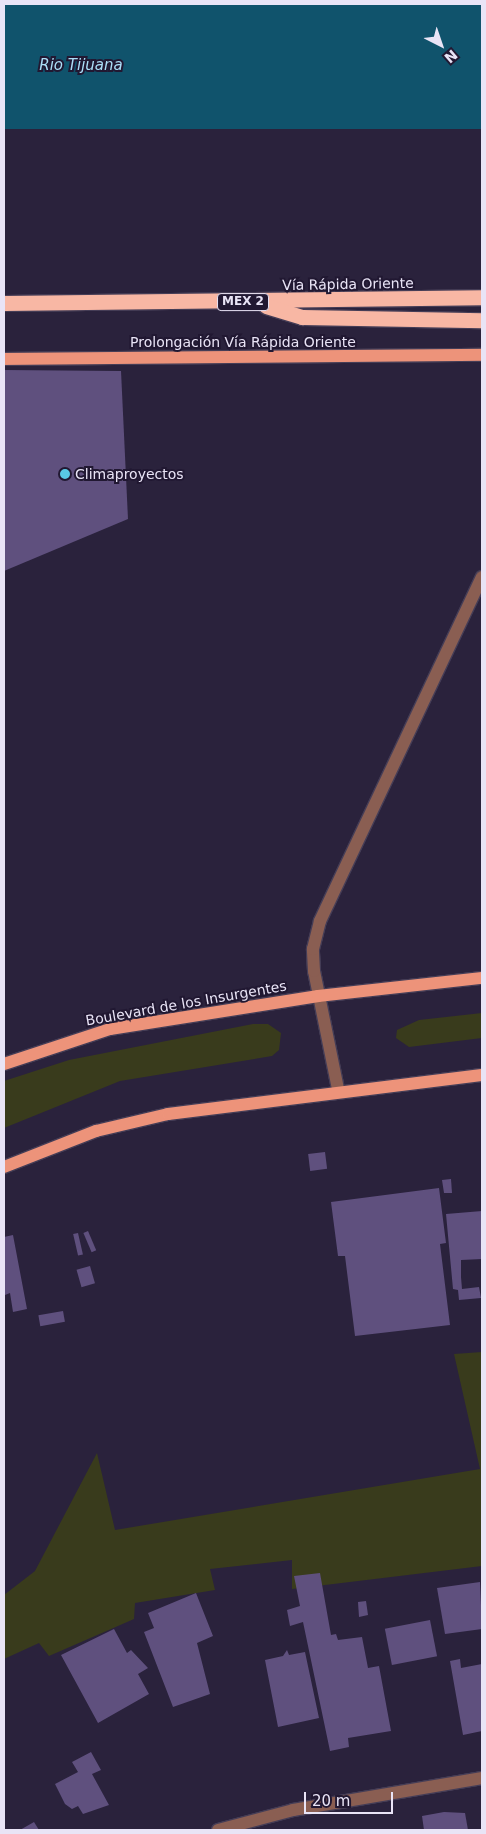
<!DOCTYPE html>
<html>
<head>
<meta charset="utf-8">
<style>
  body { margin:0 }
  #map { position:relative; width:486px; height:1834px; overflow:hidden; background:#2a223c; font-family:"DejaVu Sans",sans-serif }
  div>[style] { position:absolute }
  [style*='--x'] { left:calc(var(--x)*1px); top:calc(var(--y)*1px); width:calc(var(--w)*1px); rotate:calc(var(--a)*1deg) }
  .green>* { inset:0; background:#393b1c }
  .water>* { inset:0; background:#10536c; transform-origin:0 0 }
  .building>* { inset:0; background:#5f507e; transform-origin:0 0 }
  .roads { filter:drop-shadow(1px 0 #453d56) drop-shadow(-1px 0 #453d56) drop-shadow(0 1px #453d56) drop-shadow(0 -1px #453d56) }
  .minor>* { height:12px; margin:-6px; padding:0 6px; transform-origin:6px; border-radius:6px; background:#8a5e52 }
  .major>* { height:12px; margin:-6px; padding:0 6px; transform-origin:6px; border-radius:6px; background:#ed937a }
  .highway>* { height:15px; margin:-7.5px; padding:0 7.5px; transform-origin:7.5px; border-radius:7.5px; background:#f8b7a4 }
  .dots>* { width:14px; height:14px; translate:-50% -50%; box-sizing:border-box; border:2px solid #211832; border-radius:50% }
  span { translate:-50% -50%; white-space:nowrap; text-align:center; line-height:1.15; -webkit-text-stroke:4px #211832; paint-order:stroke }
  .shield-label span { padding:1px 4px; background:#211832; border:1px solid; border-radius:4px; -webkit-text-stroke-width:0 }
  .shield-label { font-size:12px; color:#e9e4f6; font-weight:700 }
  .street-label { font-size:14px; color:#e9e4f6 }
  .poi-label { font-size:14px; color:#e9e4f6 }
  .left { translate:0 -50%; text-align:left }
  .water-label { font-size:15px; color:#abdef7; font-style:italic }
  .frame { position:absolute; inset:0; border:5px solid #e9e4f6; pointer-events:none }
  .north { position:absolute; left:416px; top:20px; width:50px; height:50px; -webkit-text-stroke:4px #211832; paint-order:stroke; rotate:139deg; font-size:14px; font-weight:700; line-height:20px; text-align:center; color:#e9e4f6 }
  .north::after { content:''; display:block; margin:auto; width:18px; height:22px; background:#e9e4f6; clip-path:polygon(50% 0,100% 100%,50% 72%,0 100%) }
  .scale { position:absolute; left:304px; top:1792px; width:89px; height:22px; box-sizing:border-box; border:2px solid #e9e4f6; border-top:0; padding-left:6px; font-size:15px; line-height:18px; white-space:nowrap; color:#e9e4f6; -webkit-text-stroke:4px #211832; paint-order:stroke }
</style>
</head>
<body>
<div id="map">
  <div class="green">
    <div style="clip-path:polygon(482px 1013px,482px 1038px,409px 1047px,396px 1038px,397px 1030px,419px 1020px)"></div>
    <div style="clip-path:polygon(253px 1024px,268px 1024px,281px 1033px,279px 1050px,272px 1056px,120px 1081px,4px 1128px,4px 1081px,69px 1060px)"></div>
    <div style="clip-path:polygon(482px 1352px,482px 1566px,292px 1589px,292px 1560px,210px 1569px,215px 1590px,135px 1603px,134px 1619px,49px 1656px,39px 1643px,4px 1659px,4px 1595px,35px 1571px,97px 1453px,115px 1530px,480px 1469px,454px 1354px)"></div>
  </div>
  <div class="water">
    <div style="left:4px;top:4px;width:478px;height:125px"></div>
  </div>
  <div class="building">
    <div style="clip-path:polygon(4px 370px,121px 371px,128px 519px,4px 571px)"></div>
    <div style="left:325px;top:1152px;width:17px;height:17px;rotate:83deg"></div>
    <div style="clip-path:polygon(451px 1179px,452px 1193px,444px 1193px,442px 1180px)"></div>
    <div style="clip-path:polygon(439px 1188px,446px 1243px,440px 1244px,450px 1325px,355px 1336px,345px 1256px,338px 1256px,331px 1202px)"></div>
    <div style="clip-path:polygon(482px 1211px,482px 1259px,461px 1260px,461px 1277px,462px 1289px,479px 1287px,481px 1298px,459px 1300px,458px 1290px,453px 1289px,446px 1214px)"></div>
    <div style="left:88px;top:1231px;width:21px;height:5px;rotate:67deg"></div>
    <div style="left:78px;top:1233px;width:22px;height:5px;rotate:77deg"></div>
    <div style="clip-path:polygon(13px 1235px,27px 1309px,13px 1312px,10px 1293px,5px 1295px,4px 1288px,4px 1237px)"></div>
    <div style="left:90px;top:1266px;width:18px;height:14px;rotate:74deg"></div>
    <div style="left:63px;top:1311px;width:11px;height:25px;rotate:80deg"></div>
    <div style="clip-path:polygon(320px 1573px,331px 1635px,336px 1634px,338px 1640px,362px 1637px,368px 1668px,379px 1666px,391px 1731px,348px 1738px,349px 1747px,330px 1751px,303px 1622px,290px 1626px,287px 1610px,300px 1606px,294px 1576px)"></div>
    <div style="clip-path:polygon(480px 1582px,482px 1629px,445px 1634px,437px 1588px)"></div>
    <div style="clip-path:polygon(196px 1593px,213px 1636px,197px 1643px,210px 1694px,173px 1707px,144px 1632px,154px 1628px,148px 1613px)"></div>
    <div style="clip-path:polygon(366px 1601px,368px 1615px,359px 1617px,358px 1602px)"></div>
    <div style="left:430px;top:1620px;width:37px;height:46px;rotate:79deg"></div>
    <div style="clip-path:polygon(114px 1629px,127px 1653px,131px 1650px,148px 1668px,138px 1674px,149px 1694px,98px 1723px,61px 1655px)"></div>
    <div style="clip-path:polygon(287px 1650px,289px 1655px,305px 1652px,319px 1718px,278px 1727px,265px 1660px,283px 1656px)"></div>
    <div style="clip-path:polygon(460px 1659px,461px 1668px,482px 1664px,482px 1731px,463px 1735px,450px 1661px)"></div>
    <div style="clip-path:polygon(91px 1752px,101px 1770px,92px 1774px,109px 1805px,83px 1814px,78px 1806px,72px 1809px,65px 1804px,55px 1784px,78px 1772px,72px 1762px)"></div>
    <div style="clip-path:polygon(444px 1812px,465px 1813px,468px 1830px,424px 1830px,422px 1816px)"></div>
    <div style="clip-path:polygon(34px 1822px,39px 1830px,20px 1830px)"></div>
  </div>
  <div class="roads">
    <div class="minor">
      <div style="--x:338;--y:1089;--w:120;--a:-101.5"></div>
      <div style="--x:314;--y:971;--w:22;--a:-93"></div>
      <div style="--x:313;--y:949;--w:29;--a:-76"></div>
      <div style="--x:320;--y:921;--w:380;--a:-64.8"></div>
      <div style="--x:218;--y:1830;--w:78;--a:-14.9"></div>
      <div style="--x:293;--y:1810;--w:192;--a:-9.6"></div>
    </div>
    <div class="major">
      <div style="--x:4;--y:359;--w:478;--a:-0.5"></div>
      <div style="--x:4;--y:1064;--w:112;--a:-18.3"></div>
      <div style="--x:110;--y:1029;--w:211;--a:-9"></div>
      <div style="--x:318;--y:996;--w:165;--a:-6.3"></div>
      <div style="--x:4;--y:1167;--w:99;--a:-21.4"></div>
      <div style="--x:96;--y:1131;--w:74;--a:-13.3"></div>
      <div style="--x:168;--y:1114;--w:316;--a:-7.1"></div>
    </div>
    <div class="highway">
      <div style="--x:4;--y:303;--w:478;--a:-0.7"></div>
      <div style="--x:266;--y:306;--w:38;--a:17"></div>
      <div style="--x:302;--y:317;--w:180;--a:1"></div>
    </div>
  </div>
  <div class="dots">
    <div style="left:65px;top:474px;background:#59c8e5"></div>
  </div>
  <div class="shield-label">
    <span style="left:243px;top:302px">MEX 2</span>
  </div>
  <div class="street-label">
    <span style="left:348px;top:284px;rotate:-1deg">Vía Rápida Oriente</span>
    <span style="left:243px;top:342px">Prolongación Vía Rápida Oriente</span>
    <span style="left:186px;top:1003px;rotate:-10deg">Boulevard de los Insurgentes</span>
  </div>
  <div class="poi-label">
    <span class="left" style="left:75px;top:474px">Climaproyectos</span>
  </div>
  <div class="water-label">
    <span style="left:81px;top:66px">Rio Tijuana</span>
  </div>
  <div class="frame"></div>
  <div class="north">N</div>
  <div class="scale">20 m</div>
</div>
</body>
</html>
